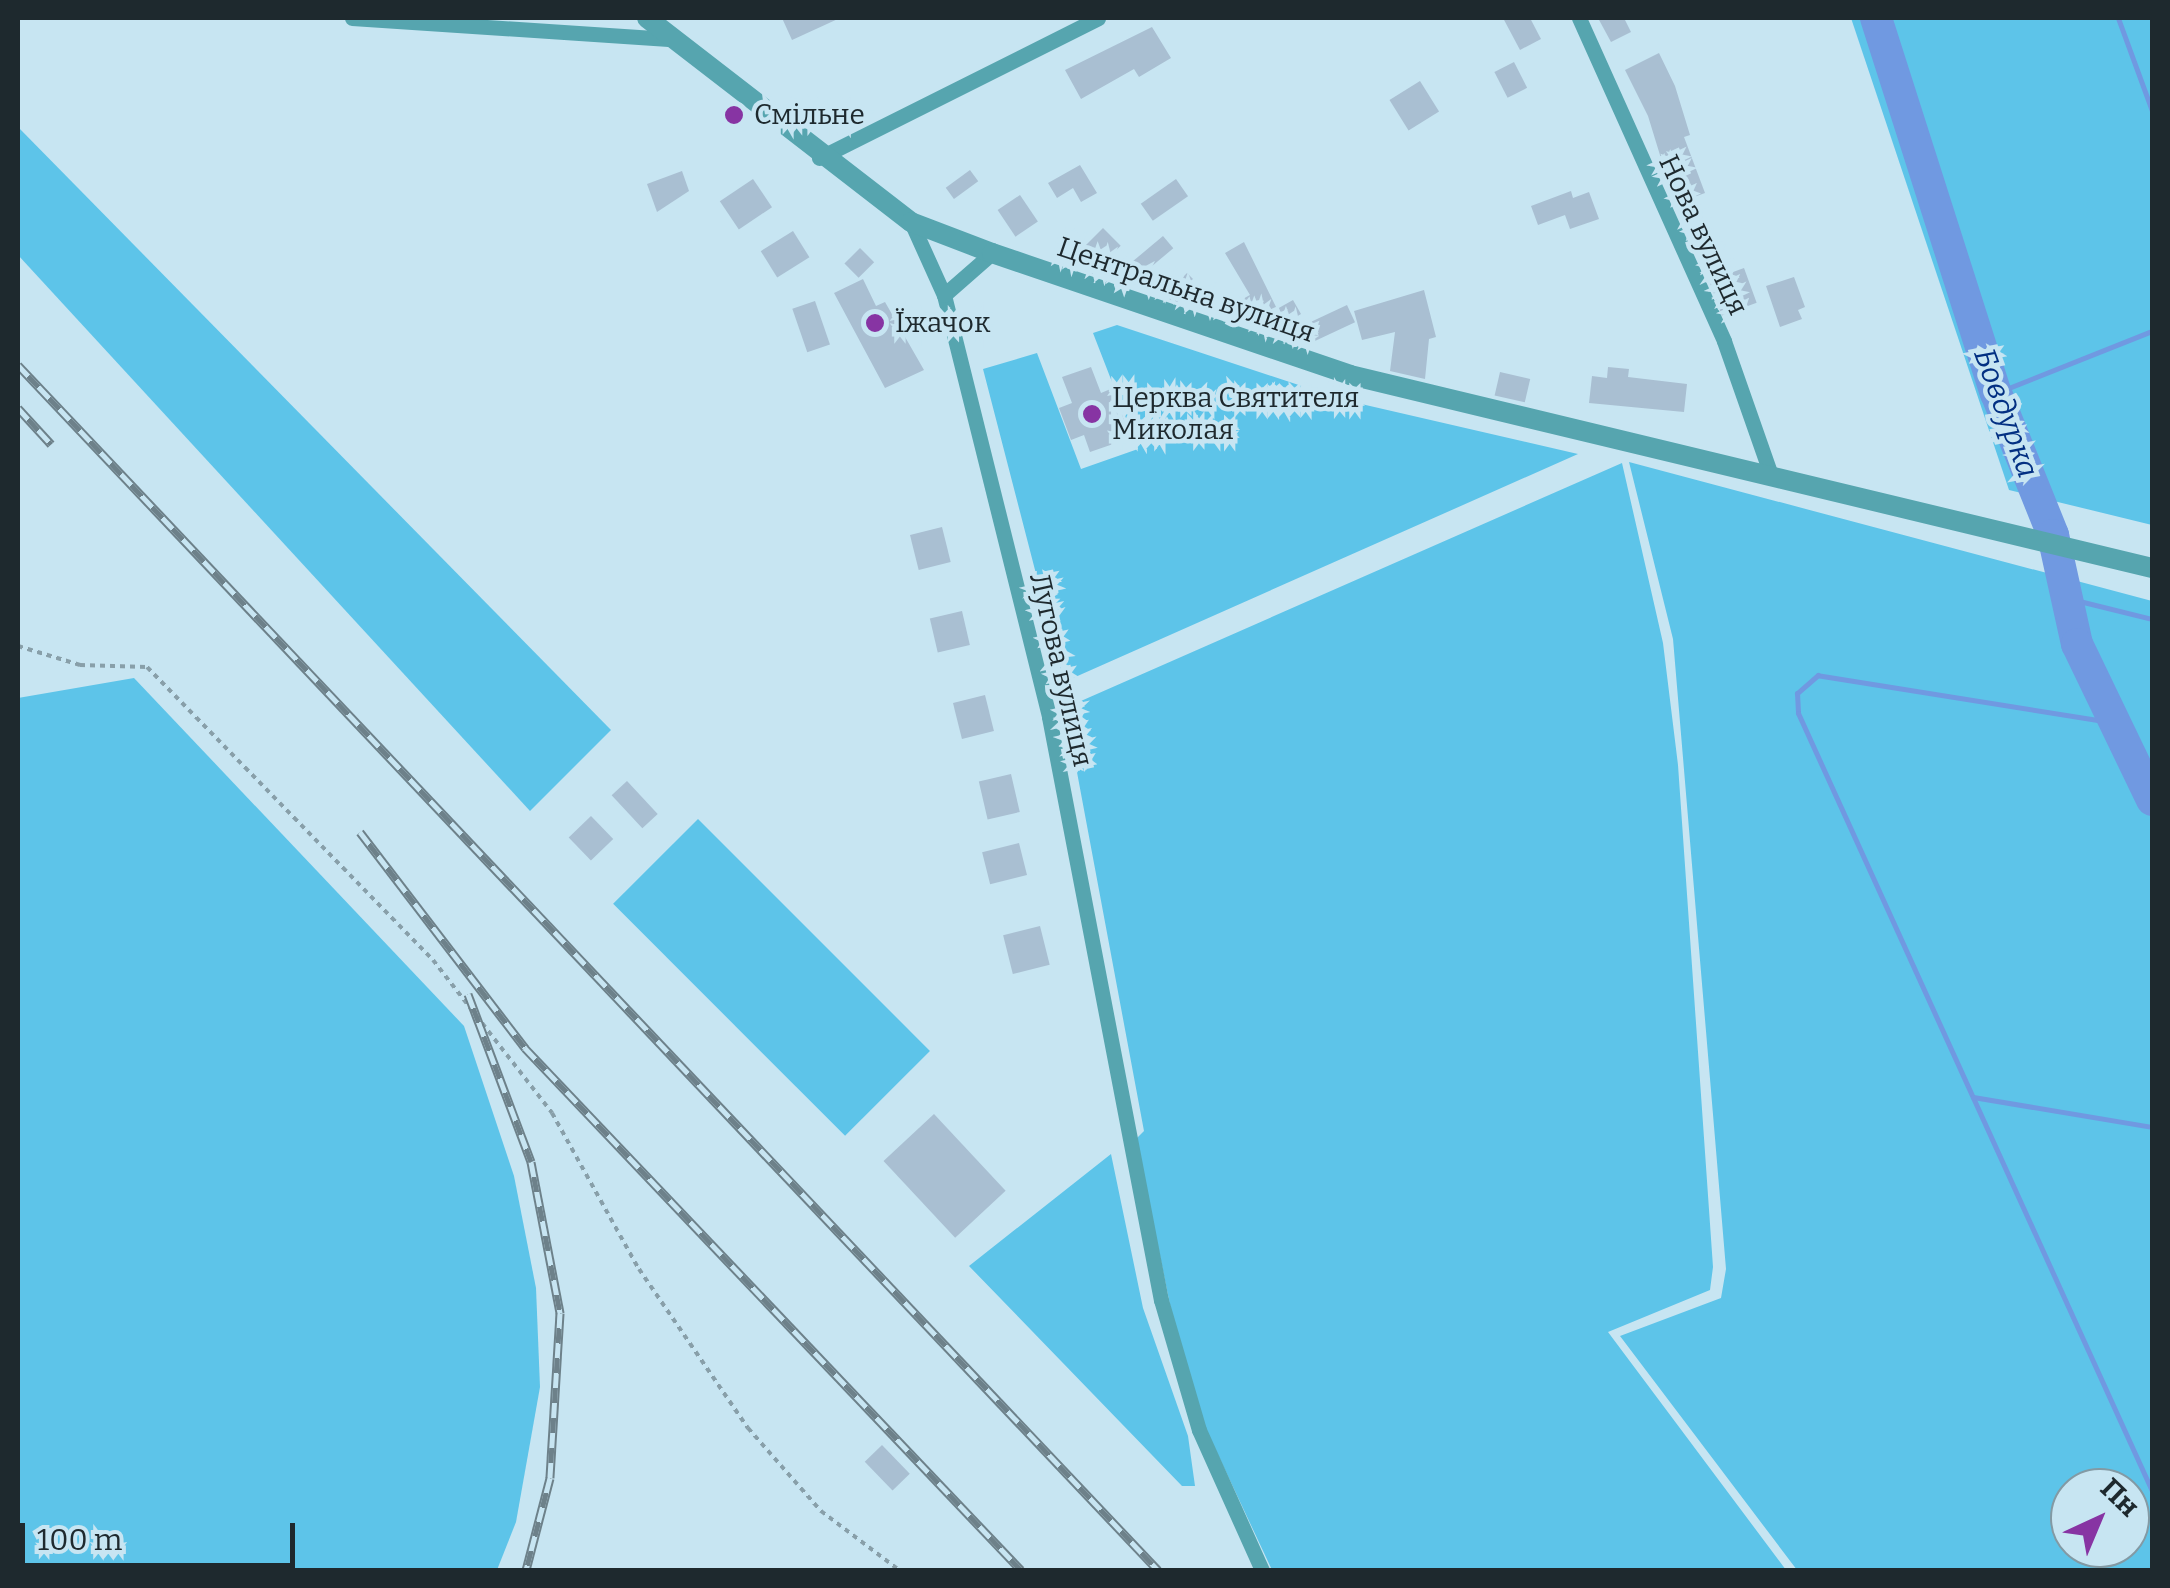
<!DOCTYPE html>
<html>
<head>
<meta charset="utf-8">
<style>
  body { margin:0 }
  #map { position:relative; width:2170px; height:1588px; overflow:hidden; background:#c7e5f2; font-family:Bitter,serif }
  div>[style] { position:absolute }
  [style*='--x'] { left:calc(var(--x)*1px); top:calc(var(--y)*1px); width:calc(var(--w)*1px); rotate:calc(var(--a)*1deg) }
  .green>* { inset:0; background:#5dc4e9; transform-origin:0 0 }
  .stream>* { height:5px; margin:-2.5px; padding:0 2.5px; transform-origin:2.5px; border-radius:2.5px; background:#7099e1 }
  .river>* { height:32px; margin:-16px; padding:0 16px; transform-origin:16px; border-radius:16px; background:#7099e1 }
  .building>* { inset:0; background:#a9bfd2; transform-origin:0 0 }
  .path>* { height:4px; margin-top:-2px; transform-origin:0; background:repeating-linear-gradient(90deg,#889fa9 0 5px,transparent 0 10px) }
  .minor>* { height:15px; margin:-7.5px; padding:0 7.5px; transform-origin:7.5px; border-radius:7.5px; background:#56a5af }
  .tertiary>* { height:20px; margin:-10px; padding:0 10px; transform-origin:10px; border-radius:10px; background:#56a5af }
  .rail>* { height:9px; margin-top:-4.5px; transform-origin:0; background:repeating-linear-gradient(90deg,#c7e5f2 0 15px,#6d818a 0 30px); box-sizing:border-box; border-block:2px solid #6d818a }
  .dots>* { width:28px; height:28px; translate:-50% -50%; box-sizing:border-box; border:5px solid #c7e5f2; border-radius:50% }
  span { translate:-50% -50%; white-space:nowrap; text-align:center; line-height:1.15; -webkit-text-stroke:9px #c7e5f2; paint-order:stroke }
  .poi-label { font-size:28px; color:#1e292e }
  .left { translate:0 -50%; text-align:left }
  .street-label { font-size:28px; color:#1e292e }
  .water-label { font-size:30px; color:#033082; font-style:italic }
  .frame { position:absolute; inset:0; border:20px solid #1e292e; pointer-events:none }
  .north { position:absolute; left:2050px; top:1468px; width:100px; height:100px; box-sizing:border-box; background:#c7e5f2; border:2px solid #839aa4; border-radius:50%; rotate:44deg; font-size:28px; font-weight:700; line-height:40px; text-align:center; color:#1e292e }
  .north::after { content:''; display:block; margin:auto; width:35px; height:45px; background:#8734a3; clip-path:polygon(50% 0,100% 100%,50% 72%,0 100%) }
  .scale { position:absolute; left:20px; top:1523px; width:275px; height:45px; box-sizing:border-box; border:5px solid #1e292e; border-top:0; padding-left:12px; font-size:30px; line-height:35px; white-space:nowrap; color:#1e292e; -webkit-text-stroke:8px #c7e5f2; paint-order:stroke }
</style>
</head>
<body>
<div id="map">
  <div class="green">
    <div style="clip-path:polygon(1851px 18px,2152px 18px,2152px 525px,2009px 490px)"></div>
    <div style="clip-path:polygon(18px 127px,611px 730px,530px 811px,18px 255px)"></div>
    <div style="clip-path:polygon(1117px 325px,1344px 400px,1578px 454px,1064px 682px,983px 369px,1037px 353px,1081px 469px,1138px 449px,1093px 333px)"></div>
    <div style="clip-path:polygon(evenodd,1629px 462px,2152px 601px,2152px 1570px,1797px 1570px,1620px 1336px,1721px 1298px,1726px 1269px,1673px 639px,1629px 462px,2070px 1488px,2130px 1488px,2130px 1548px,2070px 1548px,2070px 1488px)"></div>
    <div style="clip-path:polygon(1622px 463px,1663px 643px,1678px 765px,1713px 1267px,1710px 1290px,1608px 1332px,1786px 1570px,1272px 1570px,1205px 1427px,1176px 1334px,1136px 1139px,1144px 1131px,1065px 708px)"></div>
    <div style="clip-path:polygon(134px 678px,464px 1026px,514px 1176px,536px 1288px,540px 1387px,516px 1522px,497px 1570px,18px 1570px,18px 698px)"></div>
    <div style="left:698px;top:819px;width:328px;height:120px;rotate:45deg"></div>
    <div style="clip-path:polygon(1111px 1154px,1143px 1308px,1188px 1436px,1195px 1486px,1182px 1486px,969px 1266px)"></div>
  </div>
  <div class="stream">
    <div style="--x:2118;--y:18;--w:99;--a:69.9"></div>
    <div style="--x:1996;--y:393;--w:168;--a:-21.7"></div>
    <div style="--x:2067;--y:598;--w:88;--a:13.9"></div>
    <div style="--x:2110;--y:722;--w:296;--a:-170.9"></div>
    <div style="--x:1818;--y:675;--w:28;--a:139"></div>
    <div style="--x:1797;--y:693;--w:20;--a:87"></div>
    <div style="--x:1798;--y:713;--w:855;--a:65.53"></div>
    <div style="--x:1973;--y:1097;--w:181;--a:9.5"></div>
  </div>
  <div class="river">
    <div style="--x:1876;--y:18;--w:394;--a:72.3"></div>
    <div style="--x:1996;--y:393;--w:153;--a:68.1"></div>
    <div style="--x:2053;--y:535;--w:112;--a:77.6"></div>
    <div style="--x:2077;--y:644;--w:173;--a:64.3"></div>
  </div>
  <div class="building">
    <div style="clip-path:polygon(782px 18px,840px 18px,792px 40px)"></div>
    <div style="clip-path:polygon(1503px 18px,1530px 18px,1541px 39px,1520px 50px)"></div>
    <div style="clip-path:polygon(1598px 18px,1624px 18px,1631px 32px,1611px 42px)"></div>
    <div style="clip-path:polygon(1152px 27px,1171px 58px,1139px 77px,1134px 69px,1081px 99px,1065px 70px)"></div>
    <div style="clip-path:polygon(1659px 53px,1675px 86px,1690px 135px,1684px 137px,1705px 193px,1675px 204px,1648px 116px,1625px 70px)"></div>
    <div style="left:1514px;top:62px;width:29px;height:22px;rotate:63deg"></div>
    <div style="left:1420px;top:81px;width:36px;height:36px;rotate:58deg"></div>
    <div style="clip-path:polygon(1080px 165px,1097px 193px,1081px 202px,1073px 188px,1057px 198px,1048px 183px)"></div>
    <div style="left:970px;top:170px;width:14px;height:30px;rotate:54deg"></div>
    <div style="clip-path:polygon(682px 171px,689px 191px,657px 212px,647px 184px)"></div>
    <div style="left:753px;top:179px;width:34px;height:40px;rotate:56deg"></div>
    <div style="left:1176px;top:179px;width:21px;height:43px;rotate:55deg"></div>
    <div style="clip-path:polygon(1571px 191px,1573px 198px,1589px 192px,1599px 219px,1570px 229px,1565px 215px,1538px 225px,1531px 206px)"></div>
    <div style="left:1020px;top:195px;width:32px;height:27px;rotate:56deg"></div>
    <div style="left:1103px;top:228px;width:25px;height:40px;rotate:45deg"></div>
    <div style="left:793px;top:231px;width:31px;height:38px;rotate:58deg"></div>
    <div style="left:1163px;top:236px;width:16px;height:39px;rotate:50deg"></div>
    <div style="clip-path:polygon(1244px 242px,1277px 309px,1293px 300px,1301px 314px,1269px 333px,1251px 312px,1238px 320px,1230px 306px,1250px 295px,1225px 253px)"></div>
    <div style="left:860px;top:248px;width:20px;height:22px;rotate:45deg"></div>
    <div style="left:1744px;top:268px;width:37px;height:37px;rotate:70deg"></div>
    <div style="clip-path:polygon(1187px 273px,1205px 291px,1190px 306px,1163px 297px)"></div>
    <div style="clip-path:polygon(1794px 277px,1805px 307px,1798px 310px,1802px 319px,1780px 327px,1766px 286px)"></div>
    <div style="clip-path:polygon(863px 279px,876px 306px,885px 302px,924px 370px,885px 388px,834px 293px)"></div>
    <div style="clip-path:polygon(1424px 290px,1436px 337px,1429px 339px,1425px 379px,1390px 371px,1395px 332px,1362px 340px,1354px 311px)"></div>
    <div style="left:815px;top:301px;width:46px;height:24px;rotate:71deg"></div>
    <div style="left:1347px;top:305px;width:19px;height:46px;rotate:65deg"></div>
    <div style="clip-path:polygon(1091px 367px,1101px 393px,1113px 388px,1124px 420px,1113px 425px,1119px 442px,1090px 452px,1084px 435px,1071px 440px,1059px 408px,1072px 403px,1062px 377px)"></div>
    <div style="clip-path:polygon(1608px 367px,1629px 369px,1628px 377px,1687px 384px,1684px 412px,1589px 403px,1592px 376px,1607px 378px)"></div>
    <div style="left:1500px;top:372px;width:31px;height:24px;rotate:13deg"></div>
    <div style="left:942px;top:527px;width:36px;height:33px;rotate:76deg"></div>
    <div style="left:962px;top:611px;width:35px;height:33px;rotate:77deg"></div>
    <div style="left:985px;top:695px;width:37px;height:33px;rotate:76deg"></div>
    <div style="left:1011px;top:774px;width:39px;height:33px;rotate:77deg"></div>
    <div style="left:627px;top:781px;width:45px;height:21px;rotate:47deg"></div>
    <div style="left:591px;top:816px;width:32px;height:31px;rotate:46deg"></div>
    <div style="left:1019px;top:843px;width:33px;height:38px;rotate:76deg"></div>
    <div style="left:1040px;top:926px;width:40px;height:38px;rotate:76deg"></div>
    <div style="left:934px;top:1114px;width:105px;height:69px;rotate:47deg"></div>
    <div style="left:882px;top:1445px;width:40px;height:24px;rotate:46deg"></div>
  </div>
  <div class="path">
    <div style="--x:18;--y:646;--w:65;--a:17"></div>
    <div style="--x:80;--y:665;--w:67;--a:1.7"></div>
    <div style="--x:147;--y:667;--w:409;--a:45.7"></div>
    <div style="--x:433;--y:960;--w:194;--a:52.1"></div>
    <div style="--x:552;--y:1113;--w:179;--a:60.9"></div>
    <div style="--x:639;--y:1269;--w:193;--a:55.6"></div>
    <div style="--x:748;--y:1428;--w:111;--a:48.7"></div>
    <div style="--x:821;--y:1511;--w:98;--a:37.1"></div>
  </div>
  <div class="minor">
    <div style="--x:352;--y:18;--w:321;--a:3.8"></div>
    <div style="--x:1579;--y:18;--w:354;--a:65.8"></div>
    <div style="--x:1724;--y:341;--w:145;--a:70.7"></div>
    <div style="--x:819;--y:158;--w:312;--a:-26.6"></div>
    <div style="--x:911;--y:222;--w:80;--a:65.7"></div>
    <div style="--x:944;--y:295;--w:435;--a:76"></div>
    <div style="--x:1049;--y:717;--w:594;--a:79.13"></div>
    <div style="--x:1161;--y:1300;--w:135;--a:73.7"></div>
    <div style="--x:1199;--y:1430;--w:154;--a:65.8"></div>
    <div style="--x:944;--y:295;--w:64;--a:-41.2"></div>
  </div>
  <div class="tertiary">
    <div style="--x:647;--y:18;--w:334;--a:37.7"></div>
    <div style="--x:911;--y:222;--w:87;--a:20.9"></div>
    <div style="--x:992;--y:253;--w:378;--a:18.8"></div>
    <div style="--x:1350;--y:375;--w:825;--a:13.53"></div>
  </div>
  <div class="rail">
    <div style="--x:18;--y:365;--w:1659;--a:46.59"></div>
    <div style="--x:18;--y:408;--w:49;--a:47.5"></div>
    <div style="--x:360;--y:832;--w:272;--a:52.6"></div>
    <div style="--x:525;--y:1048;--w:720;--a:46.46"></div>
    <div style="--x:468;--y:994;--w:179;--a:69.4"></div>
    <div style="--x:531;--y:1162;--w:154;--a:79.1"></div>
    <div style="--x:560;--y:1313;--w:165;--a:93.5"></div>
    <div style="--x:550;--y:1478;--w:95;--a:104.6"></div>
  </div>
  <div class="dots">
    <div style="left:734px;top:115px;background:#8734a3"></div>
    <div style="left:875px;top:323px;background:#8734a3"></div>
    <div style="left:1092px;top:414px;background:#8734a3"></div>
  </div>
  <div class="poi-label">
    <span class="left" style="left:754px;top:115px">Смільне</span>
    <span class="left" style="left:895px;top:323px">Їжачок</span>
    <span class="left" style="left:1112px;top:414px">Церква Святителя<br>Миколая</span>
  </div>
  <div class="street-label">
    <span style="left:1703px;top:235px;rotate:65deg">Нова вулиця</span>
    <span style="left:1186px;top:290px;rotate:19deg">Центральна вулиця</span>
    <span style="left:1061px;top:670px;rotate:77deg">Лугова вулиця</span>
  </div>
  <div class="water-label">
    <span style="left:2006px;top:413px;rotate:70deg">Бовдурка</span>
  </div>
  <div class="frame"></div>
  <div class="north">Пн</div>
  <div class="scale">100 m</div>
</div>
</body>
</html>
